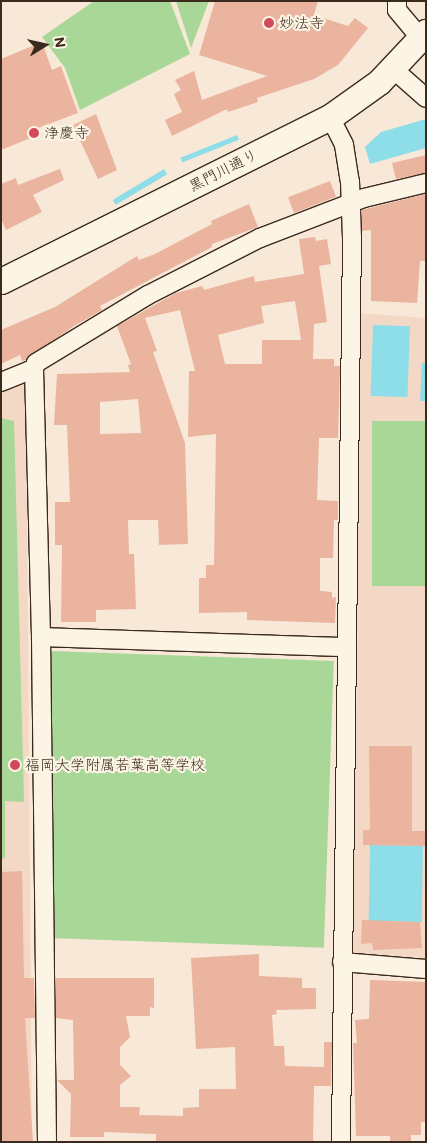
<!DOCTYPE html>
<html>
<head>
<meta charset="utf-8">
<style>
  body { margin:0 }
  #map { position:relative; width:427px; height:1143px; overflow:hidden; background:#f8e8d7; font-family:Mali,"Klee One",sans-serif }
  div>[style] { position:absolute }
  [style*='--x'] { left:calc(var(--x)*1px); top:calc(var(--y)*1px); width:calc(var(--w)*1px); rotate:calc(var(--a)*1deg) }
  .built>* { inset:0; background:#f4d8c6 }
  .green>* { inset:0; background:#a9d797; transform-origin:0 0 }
  .water>* { inset:0; background:#8edee9; transform-origin:0 0 }
  .building>* { inset:0; background:#eab49f; transform-origin:0 0 }
  .roads { filter:drop-shadow(1px 0 #3b2a1e) drop-shadow(-1px 0 #3b2a1e) drop-shadow(0 1px #3b2a1e) drop-shadow(0 -1px #3b2a1e) }
  .street>* { height:18px; margin:-9px; padding:0 9px; transform-origin:9px; border-radius:9px; background:#fcf5e5 }
  .secondary>* { height:25px; margin:-12.5px; padding:0 12.5px; transform-origin:12.5px; border-radius:12.5px; background:#fcf5e5 }
  .dots>* { width:14px; height:14px; translate:-50% -50%; box-sizing:border-box; border:2px solid #fcf5e5; border-radius:50% }
  span { translate:-50% -50%; white-space:nowrap; text-align:center; line-height:1.15; -webkit-text-stroke:4.5px #fcf5e5; paint-order:stroke }
  .poi-label { font-size:15px; color:#3b2a1e }
  .left { translate:0 -50%; text-align:left }
  .street-label { font-size:15px; color:#3b2a1e }
  .frame { position:absolute; inset:0; border:2px solid #3b2a1e; pointer-events:none }
  .north { position:absolute; left:20px; top:20px; width:50px; height:50px; -webkit-text-stroke:4px #fcf5e5; paint-order:stroke; rotate:80deg; font-size:14px; font-weight:700; line-height:20px; text-align:center; color:#3b2a1e }
  .north::after { content:''; display:block; margin:auto; width:18px; height:22px; background:#3b2a1e; clip-path:polygon(50% 0,100% 100%,50% 72%,0 100%) }
</style>
</head>
<body>
<div id="map">
  <div class="built">
    <div style="clip-path:polygon(358px 313px,426px 318px,426px 961px,350px 954px,358px 632px,355px 631px)"></div>
    <div style="clip-path:polygon(23px 380px,26px 383px,32px 1142px,1px 1142px,1px 389px)"></div>
  </div>
  <div class="green">
    <div style="clip-path:polygon(94px 1px,170px 1px,190px 54px,80px 110px,65px 68px,42px 37px)"></div>
    <div style="clip-path:polygon(176px 1px,209px 1px,191px 48px)"></div>
    <div style="clip-path:polygon(1px 418px,14px 421px,24px 802px,5px 801px,5px 858px,1px 859px)"></div>
    <div style="left:372px;top:421px;width:54px;height:165px"></div>
    <div style="left:51px;top:651px;width:283px;height:287px;rotate:2deg"></div>
  </div>
  <div class="water">
    <div style="clip-path:polygon(426px 119px,426px 148px,370px 164px,365px 147px,381px 132px)"></div>
    <div style="left:237px;top:135px;width:5px;height:61px;rotate:68deg"></div>
    <div style="left:164px;top:169px;width:6px;height:60px;rotate:59deg"></div>
    <div style="left:373px;top:325px;width:37px;height:71px;rotate:2deg"></div>
    <div style="clip-path:polygon(422px 363px,426px 363px,426px 401px,420px 401px)"></div>
    <div style="left:370px;top:845px;width:53px;height:76px;rotate:1deg"></div>
  </div>
  <div class="building">
    <div style="clip-path:polygon(215px 1px,318px 1px,314px 15px,348px 26px,355px 18px,368px 28px,338px 65px,314px 79px,257px 98px,258px 102px,228px 112px,227px 109px,172px 136px,165px 120px,182px 112px,174px 94px,181px 90px,175px 80px,194px 71px,202px 100px,267px 76px,199px 55px)"></div>
    <div style="clip-path:polygon(42px 42px,52px 70px,61px 66px,78px 113px,30px 131px,33px 137px,1px 150px,1px 59px)"></div>
    <div style="clip-path:polygon(96px 114px,117px 170px,98px 179px,73px 125px)"></div>
    <div style="clip-path:polygon(426px 155px,426px 173px,396px 179px,392px 163px)"></div>
    <div style="clip-path:polygon(60px 169px,64px 180px,33px 195px,42px 212px,6px 230px,1px 219px,1px 184px,16px 178px,18px 185px)"></div>
    <div style="left:330px;top:181px;width:17px;height:45px;rotate:69deg"></div>
    <div style="clip-path:polygon(426px 194px,426px 261px,420px 261px,417px 303px,371px 301px,371px 230px,362px 231px,362px 210px)"></div>
    <div style="clip-path:polygon(249px 204px,258px 227px,212px 244px,212px 247px,100px 306px,102px 310px,74px 326px,26px 360px,22px 361px,20px 355px,1px 364px,1px 330px,55px 307px,137px 256px,139px 260px,155px 254px,212px 224px,211px 221px)"></div>
    <div style="clip-path:polygon(evenodd,315px 237px,316px 241px,327px 239px,331px 264px,319px 266px,327px 322px,314px 324px,313px 359px,334px 359px,334px 366px,340px 366px,338px 438px,319px 438px,317px 500px,338px 501px,338px 520px,334px 520px,333px 558px,320px 558px,320px 591px,332px 592px,332px 598px,336px 597px,335px 623px,247px 620px,247px 612px,199px 613px,199px 578px,206px 578px,206px 565px,214px 565px,216px 434px,188px 437px,189px 371px,195px 371px,180px 310px,145px 318px,157px 351px,153px 352px,185px 443px,188px 544px,159px 545px,158px 520px,128px 520px,129px 554px,134px 554px,136px 609px,96px 610px,96px 622px,61px 622px,62px 545px,55px 545px,55px 502px,70px 502px,67px 425px,54px 425px,57px 374px,130px 372px,128px 365px,131px 364px,117px 326px,176px 293px,202px 286px,204px 290px,254px 276px,255px 282px,304px 274px,299px 239px,315px 237px,295px 301px,301px 340px,262px 340px,262px 364px,225px 364px,218px 335px,264px 323px,261px 306px,295px 301px,315px 237px,138px 399px,141px 433px,100px 434px,100px 402px,138px 399px)"></div>
    <div style="clip-path:polygon(369px 746px,412px 746px,412px 831px,426px 831px,426px 846px,363px 845px,363px 830px,370px 830px)"></div>
    <div style="clip-path:polygon(22px 871px,24px 978px,34px 978px,35px 1018px,25px 1018px,33px 1142px,1px 1142px,1px 872px)"></div>
    <div style="clip-path:polygon(362px 920px,420px 922px,422px 948px,373px 950px,372px 943px,361px 944px)"></div>
    <div style="clip-path:polygon(259px 954px,259px 976px,302px 978px,302px 988px,316px 988px,316px 1009px,276px 1010px,277px 1014px,272px 1015px,274px 1046px,284px 1046px,285px 1066px,324px 1067px,324px 1042px,332px 1042px,331px 1086px,314px 1086px,313px 1142px,156px 1142px,156px 1134px,104px 1132px,104px 1137px,70px 1137px,71px 1094px,57px 1080px,74px 1080px,73px 1020px,56px 1018px,56px 978px,154px 978px,154px 1008px,150px 1007px,150px 1016px,126px 1016px,130px 1037px,120px 1047px,120px 1065px,131px 1076px,120px 1085px,120px 1107px,140px 1107px,139px 1115px,183px 1116px,183px 1108px,199px 1107px,199px 1089px,236px 1089px,235px 1047px,196px 1049px,191px 958px)"></div>
    <div style="clip-path:polygon(370px 980px,426px 982px,426px 1122px,421px 1122px,421px 1135px,411px 1135px,411px 1142px,390px 1142px,390px 1136px,356px 1136px,353px 1043px,357px 1043px,355px 1020px,369px 1019px)"></div>
  </div>
  <div class="roads">
    <div class="street">
      <div style="--x:397;--y:1;--w:9;--a:90"></div>
      <div style="--x:397;--y:10;--w:38;--a:50"></div>
      <div style="--x:392;--y:68;--w:45;--a:41.4"></div>
      <div style="--x:330;--y:117;--w:31;--a:63"></div>
      <div style="--x:344;--y:145;--w:36;--a:81"></div>
      <div style="--x:350;--y:181;--w:56;--a:88"></div>
      <div style="--x:352;--y:237;--w:905;--a:90.7"></div>
      <div style="--x:34;--y:369;--w:6;--a:-72"></div>
      <div style="--x:36;--y:363;--w:131;--a:-31.3"></div>
      <div style="--x:148;--y:295;--w:126;--a:-27"></div>
      <div style="--x:260;--y:238;--w:111;--a:-21"></div>
      <div style="--x:364;--y:198;--w:64;--a:-13.6"></div>
      <div style="--x:1;--y:382;--w:35;--a:-22"></div>
      <div style="--x:34;--y:369;--w:268;--a:88.5"></div>
      <div style="--x:41;--y:637;--w:505;--a:89.32"></div>
      <div style="--x:41;--y:637;--w:306;--a:1.9"></div>
      <div style="--x:342;--y:962;--w:84;--a:4.8"></div>
    </div>
    <div class="secondary">
      <div style="--x:1;--y:281;--w:368;--a:-26.5"></div>
      <div style="--x:330;--y:117;--w:60;--a:-35.5"></div>
      <div style="--x:379;--y:82;--w:69;--a:-46.8"></div>
    </div>
  </div>
  <div class="dots">
    <div style="left:269px;top:23px;background:#d1495b"></div>
    <div style="left:34px;top:133px;background:#d1495b"></div>
    <div style="left:15px;top:765px;background:#d1495b"></div>
  </div>
  <div class="poi-label">
    <span class="left" style="left:279px;top:23px">妙法寺</span>
    <span class="left" style="left:44px;top:133px">浄慶寺</span>
    <span class="left" style="left:25px;top:765px">福岡大学附属若葉高等学校</span>
  </div>
  <div class="street-label">
    <span style="left:223px;top:170px;rotate:-27deg">黒門川通り</span>
  </div>
  <div class="frame"></div>
  <div class="north">N</div>
</div>
</body>
</html>
